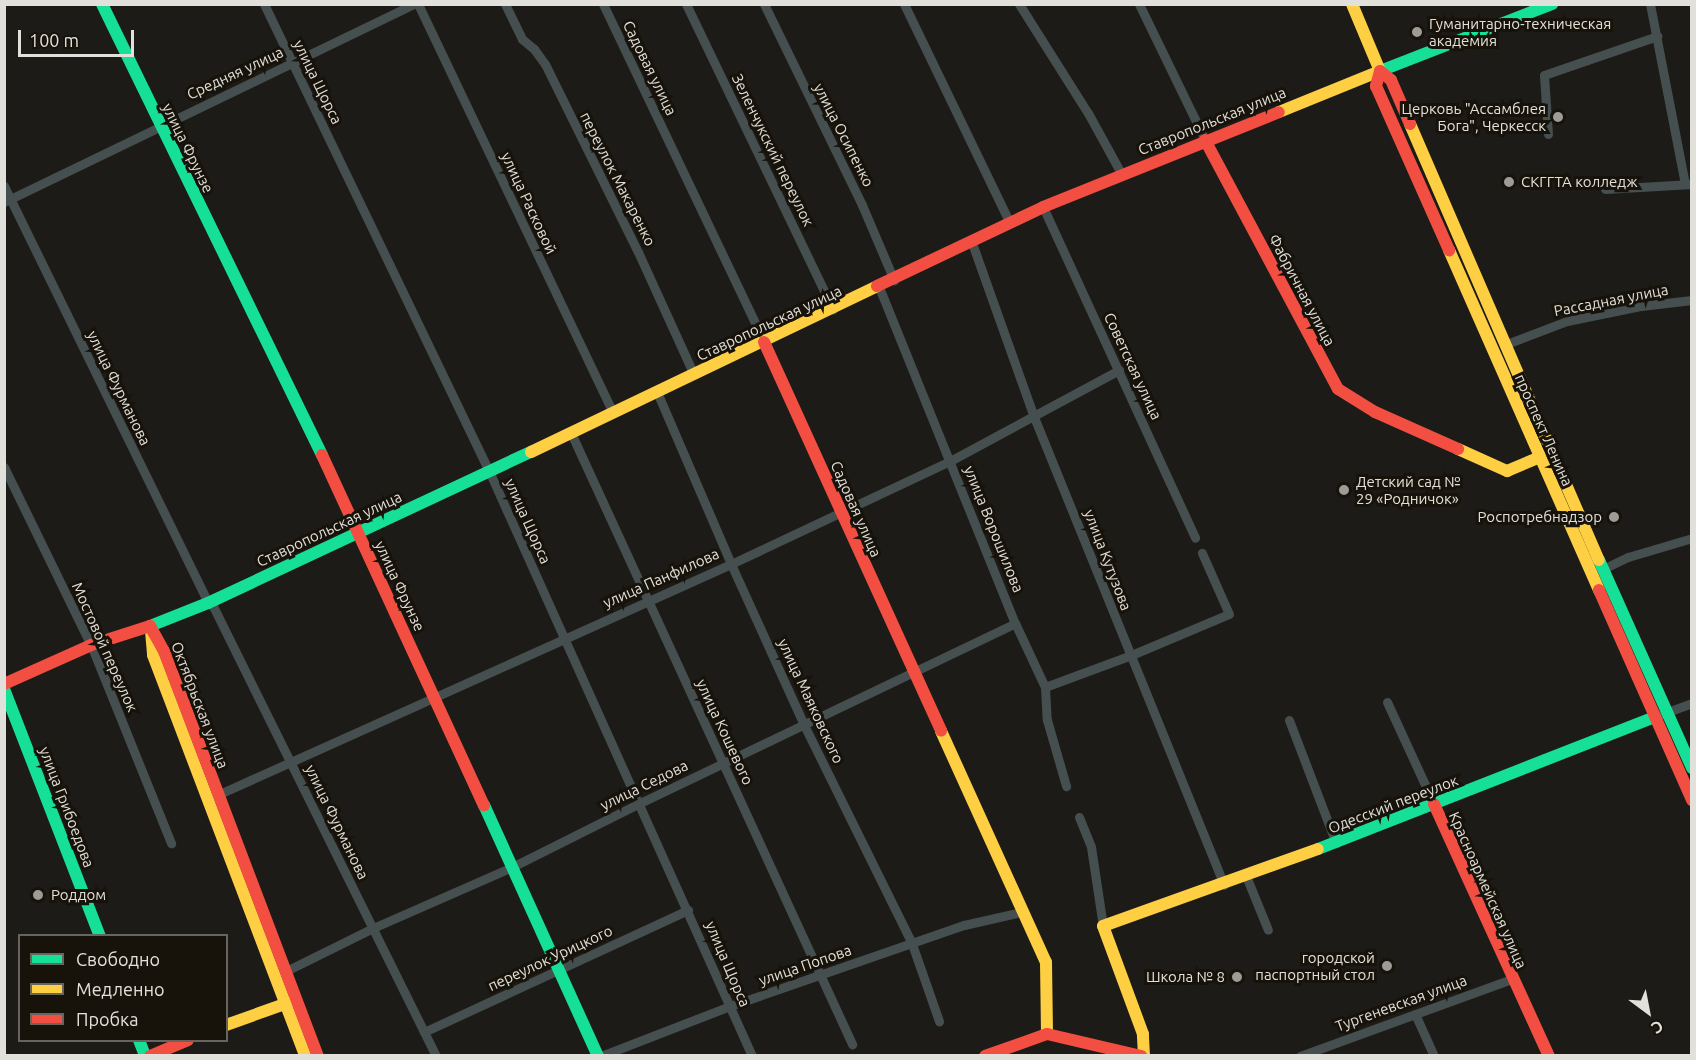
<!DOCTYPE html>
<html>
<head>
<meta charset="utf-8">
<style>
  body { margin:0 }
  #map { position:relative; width:1696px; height:1060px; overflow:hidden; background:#1d1b17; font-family:Ubuntu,sans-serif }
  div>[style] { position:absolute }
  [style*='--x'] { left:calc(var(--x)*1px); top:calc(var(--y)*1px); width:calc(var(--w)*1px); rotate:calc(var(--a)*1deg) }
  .street>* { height:9px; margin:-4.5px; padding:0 4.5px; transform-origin:4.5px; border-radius:4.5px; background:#464f4f }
  .fast>* { height:12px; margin:-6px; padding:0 6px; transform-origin:6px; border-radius:6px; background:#16e098 }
  .slow>* { height:12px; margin:-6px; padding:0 6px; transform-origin:6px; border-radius:6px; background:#ffcf43 }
  .jam>* { height:12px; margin:-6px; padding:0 6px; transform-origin:6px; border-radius:6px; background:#f24e42 }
  .dots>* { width:16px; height:16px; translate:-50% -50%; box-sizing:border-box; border:3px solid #17130b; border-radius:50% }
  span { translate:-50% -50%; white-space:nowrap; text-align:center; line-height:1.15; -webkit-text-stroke:6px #17130b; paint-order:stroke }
  .poi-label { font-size:15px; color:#e2e0da }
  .left { translate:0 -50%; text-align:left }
  .right { translate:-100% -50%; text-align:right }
  .street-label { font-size:15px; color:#e2e0da }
  .frame { position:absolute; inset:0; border:6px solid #e2e0da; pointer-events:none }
  .legend { position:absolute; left:18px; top:934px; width:210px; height:108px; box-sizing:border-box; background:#17130b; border:2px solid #68655e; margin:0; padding:8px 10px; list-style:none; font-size:18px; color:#e2e0da }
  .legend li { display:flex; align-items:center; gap:12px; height:30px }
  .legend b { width:30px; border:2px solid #68655e }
  .north { position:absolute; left:1618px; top:982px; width:60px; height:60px; -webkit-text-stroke:4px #17130b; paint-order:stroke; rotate:148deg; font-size:16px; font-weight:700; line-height:24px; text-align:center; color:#e2e0da }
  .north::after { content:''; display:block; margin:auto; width:21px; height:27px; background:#e2e0da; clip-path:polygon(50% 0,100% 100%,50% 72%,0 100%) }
  .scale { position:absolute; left:18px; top:30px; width:116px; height:27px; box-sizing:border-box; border:3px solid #e2e0da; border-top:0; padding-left:8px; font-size:18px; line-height:21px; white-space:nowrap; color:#e2e0da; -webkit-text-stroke:4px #17130b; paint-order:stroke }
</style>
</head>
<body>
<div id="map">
  <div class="street">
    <div style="--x:264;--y:4;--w:518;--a:64.28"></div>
    <div style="--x:489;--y:471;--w:641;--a:65.79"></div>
    <div style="--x:418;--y:4;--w:453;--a:64.5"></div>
    <div style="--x:505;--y:4;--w:39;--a:64"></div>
    <div style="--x:522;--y:39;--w:16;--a:40"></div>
    <div style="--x:534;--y:49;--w:19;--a:54"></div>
    <div style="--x:545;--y:64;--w:210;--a:63.7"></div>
    <div style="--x:638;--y:252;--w:135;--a:65.5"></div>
    <div style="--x:603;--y:4;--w:374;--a:64.5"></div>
    <div style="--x:686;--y:4;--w:339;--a:64.3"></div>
    <div style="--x:764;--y:4;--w:224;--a:64"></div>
    <div style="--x:862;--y:205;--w:82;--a:66.9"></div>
    <div style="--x:904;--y:4;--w:243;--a:64.2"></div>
    <div style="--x:1019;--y:4;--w:129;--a:57.7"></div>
    <div style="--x:1088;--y:113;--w:68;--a:61.2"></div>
    <div style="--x:1139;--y:4;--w:151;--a:64.1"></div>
    <div style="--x:1650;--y:4;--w:183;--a:79"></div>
    <div style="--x:1548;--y:134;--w:59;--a:-93.9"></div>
    <div style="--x:1544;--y:75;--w:120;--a:-19"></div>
    <div style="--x:4;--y:186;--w:464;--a:63.9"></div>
    <div style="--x:1605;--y:189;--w:87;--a:-3.3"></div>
    <div style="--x:4;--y:202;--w:455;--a:-25.8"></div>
    <div style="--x:1043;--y:207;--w:364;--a:65.3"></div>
    <div style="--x:972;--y:243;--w:185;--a:70.4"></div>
    <div style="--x:1034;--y:417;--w:505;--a:67.9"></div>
    <div style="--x:879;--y:287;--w:362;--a:68"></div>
    <div style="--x:1015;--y:623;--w:71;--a:64.9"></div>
    <div style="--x:1045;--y:687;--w:33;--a:87"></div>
    <div style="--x:1047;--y:720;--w:69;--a:73.9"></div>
    <div style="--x:1504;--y:345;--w:67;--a:-20.9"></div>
    <div style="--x:1567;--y:321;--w:76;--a:-11.5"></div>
    <div style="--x:1641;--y:306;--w:51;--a:-6.7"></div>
    <div style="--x:657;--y:392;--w:187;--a:66.7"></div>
    <div style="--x:731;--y:564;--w:177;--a:65.6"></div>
    <div style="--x:804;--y:725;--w:244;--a:63.7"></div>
    <div style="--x:912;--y:944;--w:82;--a:70.7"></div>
    <div style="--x:571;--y:433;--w:673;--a:65.3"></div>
    <div style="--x:4;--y:467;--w:198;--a:64"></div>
    <div style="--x:91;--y:645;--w:214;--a:68"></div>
    <div style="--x:1603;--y:569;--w:28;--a:-26"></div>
    <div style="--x:1628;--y:557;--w:67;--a:-16.5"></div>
    <div style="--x:211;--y:602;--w:507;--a:63.64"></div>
    <div style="--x:1045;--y:687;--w:90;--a:-20.3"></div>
    <div style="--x:1129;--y:656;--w:108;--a:-22.8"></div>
    <div style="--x:1229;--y:614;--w:67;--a:-113.9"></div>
    <div style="--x:1387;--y:702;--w:112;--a:65.3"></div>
    <div style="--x:1662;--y:714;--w:32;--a:-20"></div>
    <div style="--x:1289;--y:720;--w:132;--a:69.1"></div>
    <div style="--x:215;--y:796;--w:566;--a:-24.21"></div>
    <div style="--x:731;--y:564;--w:242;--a:-25.2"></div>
    <div style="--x:950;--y:461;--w:192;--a:-28.3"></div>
    <div style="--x:1079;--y:817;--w:32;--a:68"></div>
    <div style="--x:1091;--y:847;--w:80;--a:81.4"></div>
    <div style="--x:1246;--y:876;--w:58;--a:67.8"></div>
    <div style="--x:286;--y:971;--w:97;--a:-26.3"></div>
    <div style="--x:373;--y:928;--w:152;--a:-23.7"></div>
    <div style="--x:512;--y:867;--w:143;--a:-26.6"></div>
    <div style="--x:640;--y:803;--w:416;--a:-25.6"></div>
    <div style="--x:1415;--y:1014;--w:46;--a:65.7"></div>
    <div style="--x:424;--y:1032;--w:291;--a:-24.8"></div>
    <div style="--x:601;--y:1056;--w:138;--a:-21.2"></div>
    <div style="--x:730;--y:1006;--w:248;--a:-19.1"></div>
    <div style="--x:964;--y:925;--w:58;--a:-12.8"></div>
    <div style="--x:1300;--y:1056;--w:226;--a:-20"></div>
  </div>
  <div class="fast">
    <div style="--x:102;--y:4;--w:502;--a:64"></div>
    <div style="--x:1380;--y:71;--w:185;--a:-21.3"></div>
    <div style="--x:1599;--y:560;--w:228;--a:65.9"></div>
    <div style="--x:150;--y:626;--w:62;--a:-21.6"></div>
    <div style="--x:208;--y:603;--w:357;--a:-25.1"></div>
    <div style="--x:4;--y:689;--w:265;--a:68.8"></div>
    <div style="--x:484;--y:805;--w:276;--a:65.6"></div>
    <div style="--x:1318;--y:849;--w:361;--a:-21.4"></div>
    <div style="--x:139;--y:1040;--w:17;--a:69"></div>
  </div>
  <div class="slow">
    <div style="--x:1279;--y:112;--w:109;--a:-22.1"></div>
    <div style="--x:1380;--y:71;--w:73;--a:-112.7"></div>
    <div style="--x:1410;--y:124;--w:475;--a:66.6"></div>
    <div style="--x:1449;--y:250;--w:372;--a:66.2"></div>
    <div style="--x:1458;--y:449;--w:54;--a:24.2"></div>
    <div style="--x:1507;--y:471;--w:36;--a:-23"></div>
    <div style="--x:531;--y:452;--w:384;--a:-25.6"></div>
    <div style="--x:151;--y:631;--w:24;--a:85"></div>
    <div style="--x:153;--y:655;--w:429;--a:69.2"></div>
    <div style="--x:941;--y:731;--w:254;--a:65.6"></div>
    <div style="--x:1046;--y:962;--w:72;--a:89.2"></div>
    <div style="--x:226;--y:1025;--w:71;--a:-19.7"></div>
    <div style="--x:1144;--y:1056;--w:22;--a:-93"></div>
    <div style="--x:1143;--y:1034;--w:115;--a:-110.3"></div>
    <div style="--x:1103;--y:926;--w:228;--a:-19.7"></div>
  </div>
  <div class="jam">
    <div style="--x:1410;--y:124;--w:48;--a:-113.4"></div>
    <div style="--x:1391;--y:80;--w:14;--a:-141"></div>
    <div style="--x:1380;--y:71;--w:16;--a:105"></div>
    <div style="--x:1376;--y:86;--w:180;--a:66"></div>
    <div style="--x:1205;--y:140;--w:282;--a:61.9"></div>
    <div style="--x:1338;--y:389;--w:44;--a:31.9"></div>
    <div style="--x:1375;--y:412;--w:91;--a:24"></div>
    <div style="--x:877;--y:286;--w:184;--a:-25.4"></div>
    <div style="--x:1043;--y:207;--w:254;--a:-21.9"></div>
    <div style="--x:764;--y:342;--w:427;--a:65.5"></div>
    <div style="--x:322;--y:455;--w:386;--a:65.2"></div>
    <div style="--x:1599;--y:590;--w:230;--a:66.1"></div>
    <div style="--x:150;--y:626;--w:29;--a:61"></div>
    <div style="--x:164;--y:651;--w:433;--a:69.2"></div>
    <div style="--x:4;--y:684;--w:95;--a:-24.1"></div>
    <div style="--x:91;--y:645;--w:62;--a:-17.9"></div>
    <div style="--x:1434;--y:804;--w:277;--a:65.5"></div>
    <div style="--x:150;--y:1056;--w:41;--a:-22.8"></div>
    <div style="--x:985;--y:1056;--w:66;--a:-19.5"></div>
    <div style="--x:1047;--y:1034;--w:97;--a:13.2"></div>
  </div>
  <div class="dots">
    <div style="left:1417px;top:32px;background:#9d9b96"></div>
    <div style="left:1558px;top:117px;background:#9d9b96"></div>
    <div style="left:1509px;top:182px;background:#9d9b96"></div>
    <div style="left:1344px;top:490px;background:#9d9b96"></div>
    <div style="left:1614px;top:517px;background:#9d9b96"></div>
    <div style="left:38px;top:895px;background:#9d9b96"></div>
    <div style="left:1387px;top:966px;background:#9d9b96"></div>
    <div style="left:1237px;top:977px;background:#9d9b96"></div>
  </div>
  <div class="poi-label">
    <span class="left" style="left:1429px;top:32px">Гуманитарно-техническая<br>академия</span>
    <span class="right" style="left:1546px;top:117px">Церковь "Ассамблея<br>Бога", Черкесск</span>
    <span class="left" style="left:1521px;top:182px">СКГГТА колледж</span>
    <span class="left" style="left:1356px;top:490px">Детский сад №<br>29 «Родничок»</span>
    <span class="right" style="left:1602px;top:517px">Роспотребнадзор</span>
    <span class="left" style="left:51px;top:895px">Роддом</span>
    <span class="right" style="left:1375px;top:966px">городской<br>паспортный стол</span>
    <span class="right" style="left:1225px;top:977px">Школа № 8</span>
  </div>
  <div class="street-label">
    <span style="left:650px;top:68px;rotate:64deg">Садовая улица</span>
    <span style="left:235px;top:73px;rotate:-25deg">Средняя улица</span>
    <span style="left:318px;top:82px;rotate:64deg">улица Щорса</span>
    <span style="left:1212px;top:121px;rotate:-22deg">Ставропольская улица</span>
    <span style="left:844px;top:135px;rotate:63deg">улица Осипенко</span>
    <span style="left:188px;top:148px;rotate:64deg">улица Фрунзе</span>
    <span style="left:773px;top:150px;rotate:64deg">Зеленчукский переулок</span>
    <span style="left:618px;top:179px;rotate:63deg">переулок Макаренко</span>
    <span style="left:529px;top:203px;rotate:65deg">улица Расковой</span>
    <span style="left:1302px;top:290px;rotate:62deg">Фабричная улица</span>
    <span style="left:1611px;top:300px;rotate:-11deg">Рассадная улица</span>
    <span style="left:769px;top:323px;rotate:-25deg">Ставропольская улица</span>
    <span style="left:1133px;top:366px;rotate:65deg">Советская улица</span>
    <span style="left:119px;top:388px;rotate:64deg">улица Фурманова</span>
    <span style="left:1544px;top:430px;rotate:66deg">проспект Ленина</span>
    <span style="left:856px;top:509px;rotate:66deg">Садовая улица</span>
    <span style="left:528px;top:521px;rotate:66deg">улица Щорса</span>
    <span style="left:329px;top:529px;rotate:-25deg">Ставропольская улица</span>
    <span style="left:994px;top:529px;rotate:68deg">улица Ворошилова</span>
    <span style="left:1108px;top:560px;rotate:69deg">улица Кутузова</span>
    <span style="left:661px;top:578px;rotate:-24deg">улица Панфилова</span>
    <span style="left:400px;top:586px;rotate:65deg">улица Фрунзе</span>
    <span style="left:105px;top:647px;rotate:66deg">Мостовой переулок</span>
    <span style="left:811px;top:701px;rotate:65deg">улица Маяковского</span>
    <span style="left:200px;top:705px;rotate:69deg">Октябрьская улица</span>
    <span style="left:725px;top:732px;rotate:65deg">улица Кошевого</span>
    <span style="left:644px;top:785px;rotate:-26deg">улица Седова</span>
    <span style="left:1393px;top:804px;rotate:-21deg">Одесский переулок</span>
    <span style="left:67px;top:807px;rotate:69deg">улица Грибоедова</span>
    <span style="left:337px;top:822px;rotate:64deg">улица Фурманова</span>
    <span style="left:1488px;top:890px;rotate:66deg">Красноармейская улица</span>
    <span style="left:550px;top:958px;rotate:-25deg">переулок Урицкого</span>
    <span style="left:728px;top:964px;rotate:67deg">улица Щорса</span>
    <span style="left:805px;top:965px;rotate:-19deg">улица Попова</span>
    <span style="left:1401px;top:1003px;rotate:-20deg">Тургеневская улица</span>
  </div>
  <div class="frame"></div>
  <ul class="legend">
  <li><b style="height:8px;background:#16e098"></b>Свободно</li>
  <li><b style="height:8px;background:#ffcf43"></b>Медленно</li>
  <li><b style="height:8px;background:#f24e42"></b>Пробка</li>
  </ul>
  <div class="north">С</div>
  <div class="scale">100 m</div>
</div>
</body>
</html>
